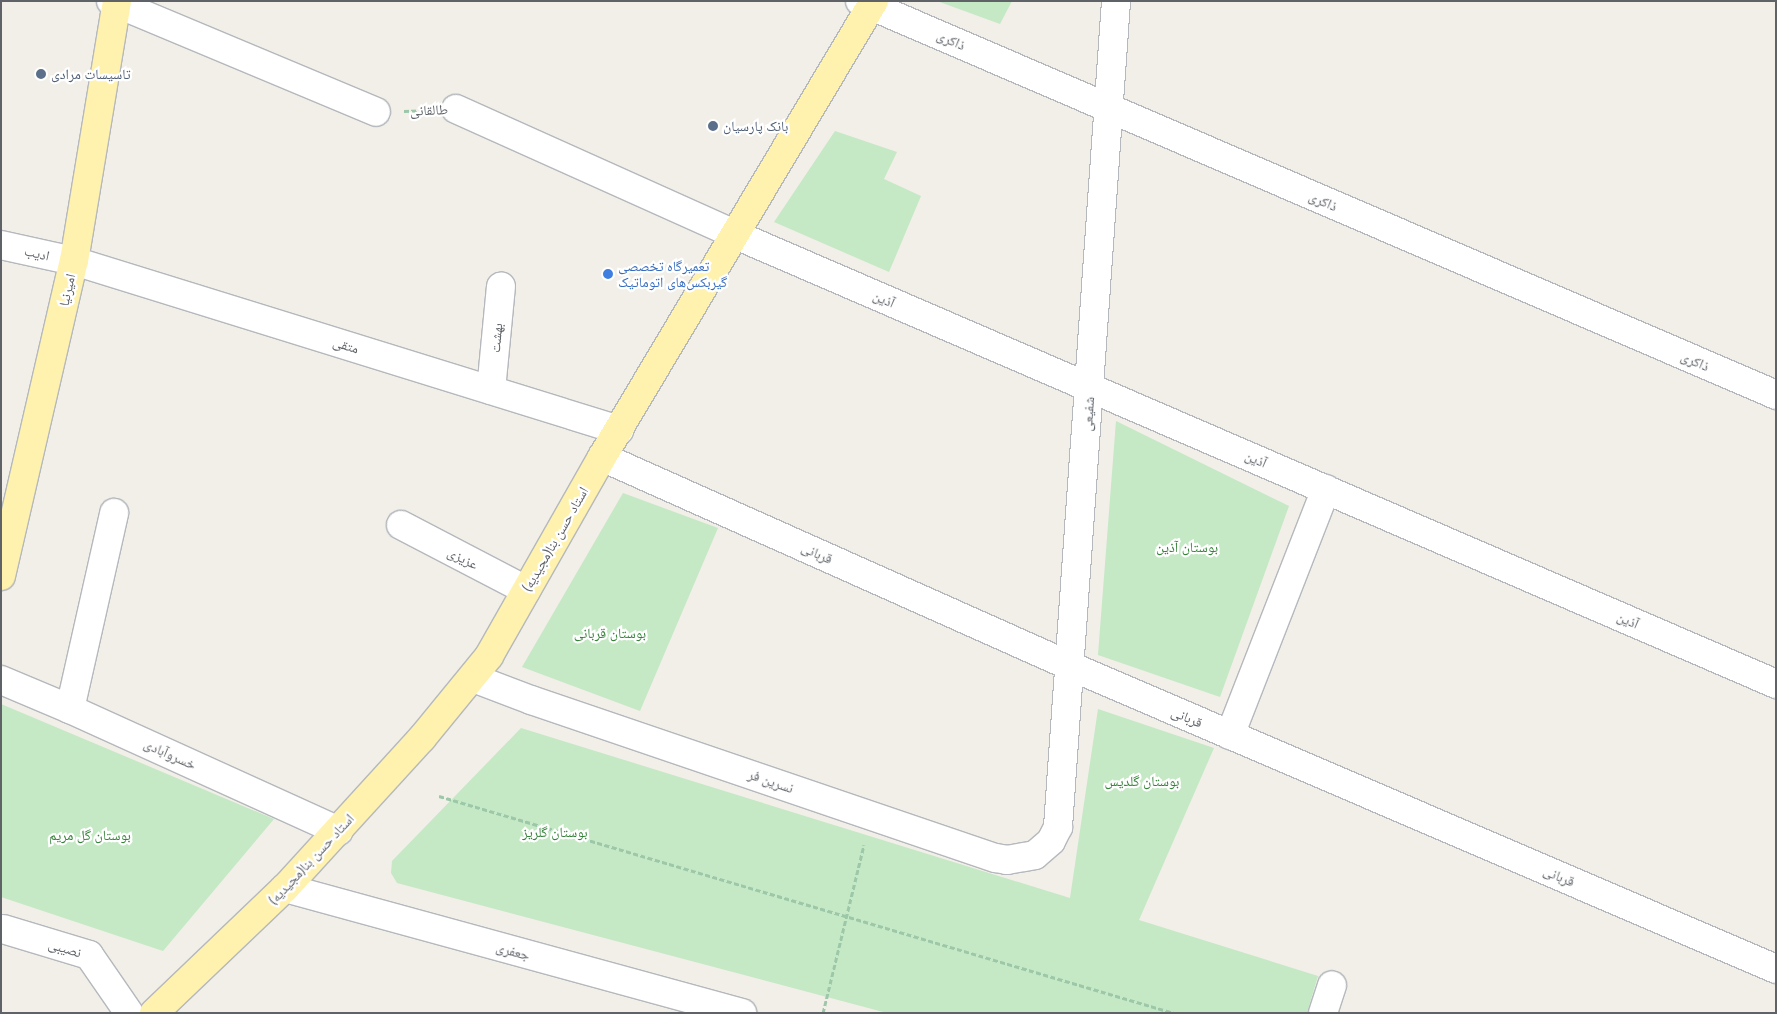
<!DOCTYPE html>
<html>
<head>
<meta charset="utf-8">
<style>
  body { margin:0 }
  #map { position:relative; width:1777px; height:1014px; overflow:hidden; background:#f1efe8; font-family:Lato,"Noto Naskh Arabic",sans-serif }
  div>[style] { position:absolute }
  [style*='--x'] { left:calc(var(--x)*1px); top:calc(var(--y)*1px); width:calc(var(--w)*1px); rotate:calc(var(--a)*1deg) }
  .green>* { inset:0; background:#c5e8c5 }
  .path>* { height:3px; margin-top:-1.5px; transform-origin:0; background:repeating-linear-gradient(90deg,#9cc7a9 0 5px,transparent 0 7.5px) }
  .roads { filter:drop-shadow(1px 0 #b5b8bc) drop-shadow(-1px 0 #b5b8bc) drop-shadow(0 1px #b5b8bc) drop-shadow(0 -1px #b5b8bc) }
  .minor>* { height:28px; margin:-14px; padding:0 14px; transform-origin:14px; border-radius:14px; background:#fff }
  .major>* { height:28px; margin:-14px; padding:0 14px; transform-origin:14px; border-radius:14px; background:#fff2af }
  .dots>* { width:14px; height:14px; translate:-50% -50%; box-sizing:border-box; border:2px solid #fff; border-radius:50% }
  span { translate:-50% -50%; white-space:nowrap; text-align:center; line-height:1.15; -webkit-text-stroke:4.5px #fff; paint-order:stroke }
  .street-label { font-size:14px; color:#5f6368 }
  .service-label { font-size:14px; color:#4e5e75 }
  .left { translate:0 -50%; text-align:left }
  .shop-label { font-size:14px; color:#366cbe }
  .park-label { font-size:14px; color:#348238 }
  .frame { position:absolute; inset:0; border:2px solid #5f6368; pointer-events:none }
</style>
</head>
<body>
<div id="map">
  <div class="green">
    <div style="clip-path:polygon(937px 1px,1012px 1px,1000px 24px)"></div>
    <div style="clip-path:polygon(835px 131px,897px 152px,884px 179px,921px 196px,889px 272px,774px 222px)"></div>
    <div style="clip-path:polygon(1116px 421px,1289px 506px,1220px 697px,1098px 655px)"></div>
    <div style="clip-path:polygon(623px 493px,718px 528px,640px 711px,522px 667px)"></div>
    <div style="clip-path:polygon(1px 704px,274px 819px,163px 951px,1px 897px)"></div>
    <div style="clip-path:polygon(1098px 709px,1214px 748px,1139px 920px,1318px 976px,1307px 1013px,887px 1013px,397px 883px,391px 873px,392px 861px,521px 728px,1070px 898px)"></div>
  </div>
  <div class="path">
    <div style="--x:404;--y:111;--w:24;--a:-2"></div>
    <div style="--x:439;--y:796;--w:766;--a:16.45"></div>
    <div style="--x:823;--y:1013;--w:173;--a:-76.3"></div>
  </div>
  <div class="roads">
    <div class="minor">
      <div style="--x:111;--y:1;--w:287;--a:22.7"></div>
      <div style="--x:860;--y:1;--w:997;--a:23.27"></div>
      <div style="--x:456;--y:109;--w:307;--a:24.2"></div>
      <div style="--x:736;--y:235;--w:1133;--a:23.35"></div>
      <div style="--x:1;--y:245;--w:75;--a:12.4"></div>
      <div style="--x:74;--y:261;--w:571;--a:17.23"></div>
      <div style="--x:491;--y:390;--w:104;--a:-84.5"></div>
      <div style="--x:602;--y:457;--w:513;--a:24.06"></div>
      <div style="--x:1070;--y:666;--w:768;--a:23.23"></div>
      <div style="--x:401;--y:525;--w:141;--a:27.5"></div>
      <div style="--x:473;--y:678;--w:62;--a:20.8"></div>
      <div style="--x:531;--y:700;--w:491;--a:18.8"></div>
      <div style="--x:996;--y:858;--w:11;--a:10"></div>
      <div style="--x:1007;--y:860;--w:28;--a:-10"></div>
      <div style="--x:1035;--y:855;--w:21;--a:-41"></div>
      <div style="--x:1051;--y:841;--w:16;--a:-63"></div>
      <div style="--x:1058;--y:827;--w:828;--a:-85.98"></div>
      <div style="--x:1;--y:680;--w:75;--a:22.8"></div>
      <div style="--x:70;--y:709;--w:295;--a:24.4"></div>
      <div style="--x:70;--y:709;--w:201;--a:-77.3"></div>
      <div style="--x:1230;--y:735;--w:264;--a:-68.7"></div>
      <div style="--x:285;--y:888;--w:474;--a:15.3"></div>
      <div style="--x:3;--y:929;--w:90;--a:16.8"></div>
      <div style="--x:89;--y:955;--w:70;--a:55.4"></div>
      <div style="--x:1323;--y:1013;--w:29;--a:-72"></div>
    </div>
    <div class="major">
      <div style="--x:1;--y:576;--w:323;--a:-77"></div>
      <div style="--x:74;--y:261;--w:264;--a:-80.6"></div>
      <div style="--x:154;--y:1013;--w:181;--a:-43.7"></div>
      <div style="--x:285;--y:888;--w:203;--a:-47.6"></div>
      <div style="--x:422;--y:738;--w:106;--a:-50.7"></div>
      <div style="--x:489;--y:656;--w:229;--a:-60.4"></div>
      <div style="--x:602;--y:457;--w:531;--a:-59.18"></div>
    </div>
  </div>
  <div class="dots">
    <div style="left:41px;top:74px;background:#5c6f8a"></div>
    <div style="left:713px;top:126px;background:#5c6f8a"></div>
    <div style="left:608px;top:274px;background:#3f7fe0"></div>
  </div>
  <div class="street-label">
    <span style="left:951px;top:40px;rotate:23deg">ذاکری</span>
    <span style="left:429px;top:110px;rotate:-2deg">طالقانی</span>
    <span style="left:1323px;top:201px;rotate:23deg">ذاکری</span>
    <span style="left:37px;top:253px;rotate:13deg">ادیب</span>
    <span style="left:67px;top:290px;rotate:-77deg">امیرنیا</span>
    <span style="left:884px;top:299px;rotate:23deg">آذین</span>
    <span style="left:496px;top:338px;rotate:-85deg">بهشت</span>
    <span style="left:346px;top:345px;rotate:17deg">متقی</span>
    <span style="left:1695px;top:361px;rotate:23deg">ذاکری</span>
    <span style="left:1088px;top:414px;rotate:-86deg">شفیعی</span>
    <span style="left:1256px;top:459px;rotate:23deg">آذین</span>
    <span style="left:555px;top:539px;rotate:-60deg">استاد حسن بنا(مجیدیه)</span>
    <span style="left:817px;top:553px;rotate:24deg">قربانی</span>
    <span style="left:463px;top:558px;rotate:27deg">عزیزی</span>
    <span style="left:1628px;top:620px;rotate:23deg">آذین</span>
    <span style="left:1187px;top:717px;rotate:23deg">قربانی</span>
    <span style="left:170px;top:754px;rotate:24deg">خسروآبادی</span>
    <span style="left:771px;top:781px;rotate:19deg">نسرین فر</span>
    <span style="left:311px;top:859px;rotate:-47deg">استاد حسن بنا(مجیدیه)</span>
    <span style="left:1559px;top:876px;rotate:23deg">قربانی</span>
    <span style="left:65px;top:948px;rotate:17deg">نصیبی</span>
    <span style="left:513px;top:951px;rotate:15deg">جعفری</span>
  </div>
  <div class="service-label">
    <span class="left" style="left:51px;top:74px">تاسیسات مرادی</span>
    <span class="left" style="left:723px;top:126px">بانک پارسیان</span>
  </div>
  <div class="shop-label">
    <span class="left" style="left:618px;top:274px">تعمیرگاه تخصصی<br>گیربکس‌های اتوماتیک</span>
  </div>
  <div class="park-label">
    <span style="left:1187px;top:547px">بوستان آذین</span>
    <span style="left:610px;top:633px">بوستان قربانی</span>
    <span style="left:1142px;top:781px">بوستان گلدیس</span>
    <span style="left:555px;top:832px">بوستان گلریز</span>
    <span style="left:90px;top:835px">بوستان گل مریم</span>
  </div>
  <div class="frame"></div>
</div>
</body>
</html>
